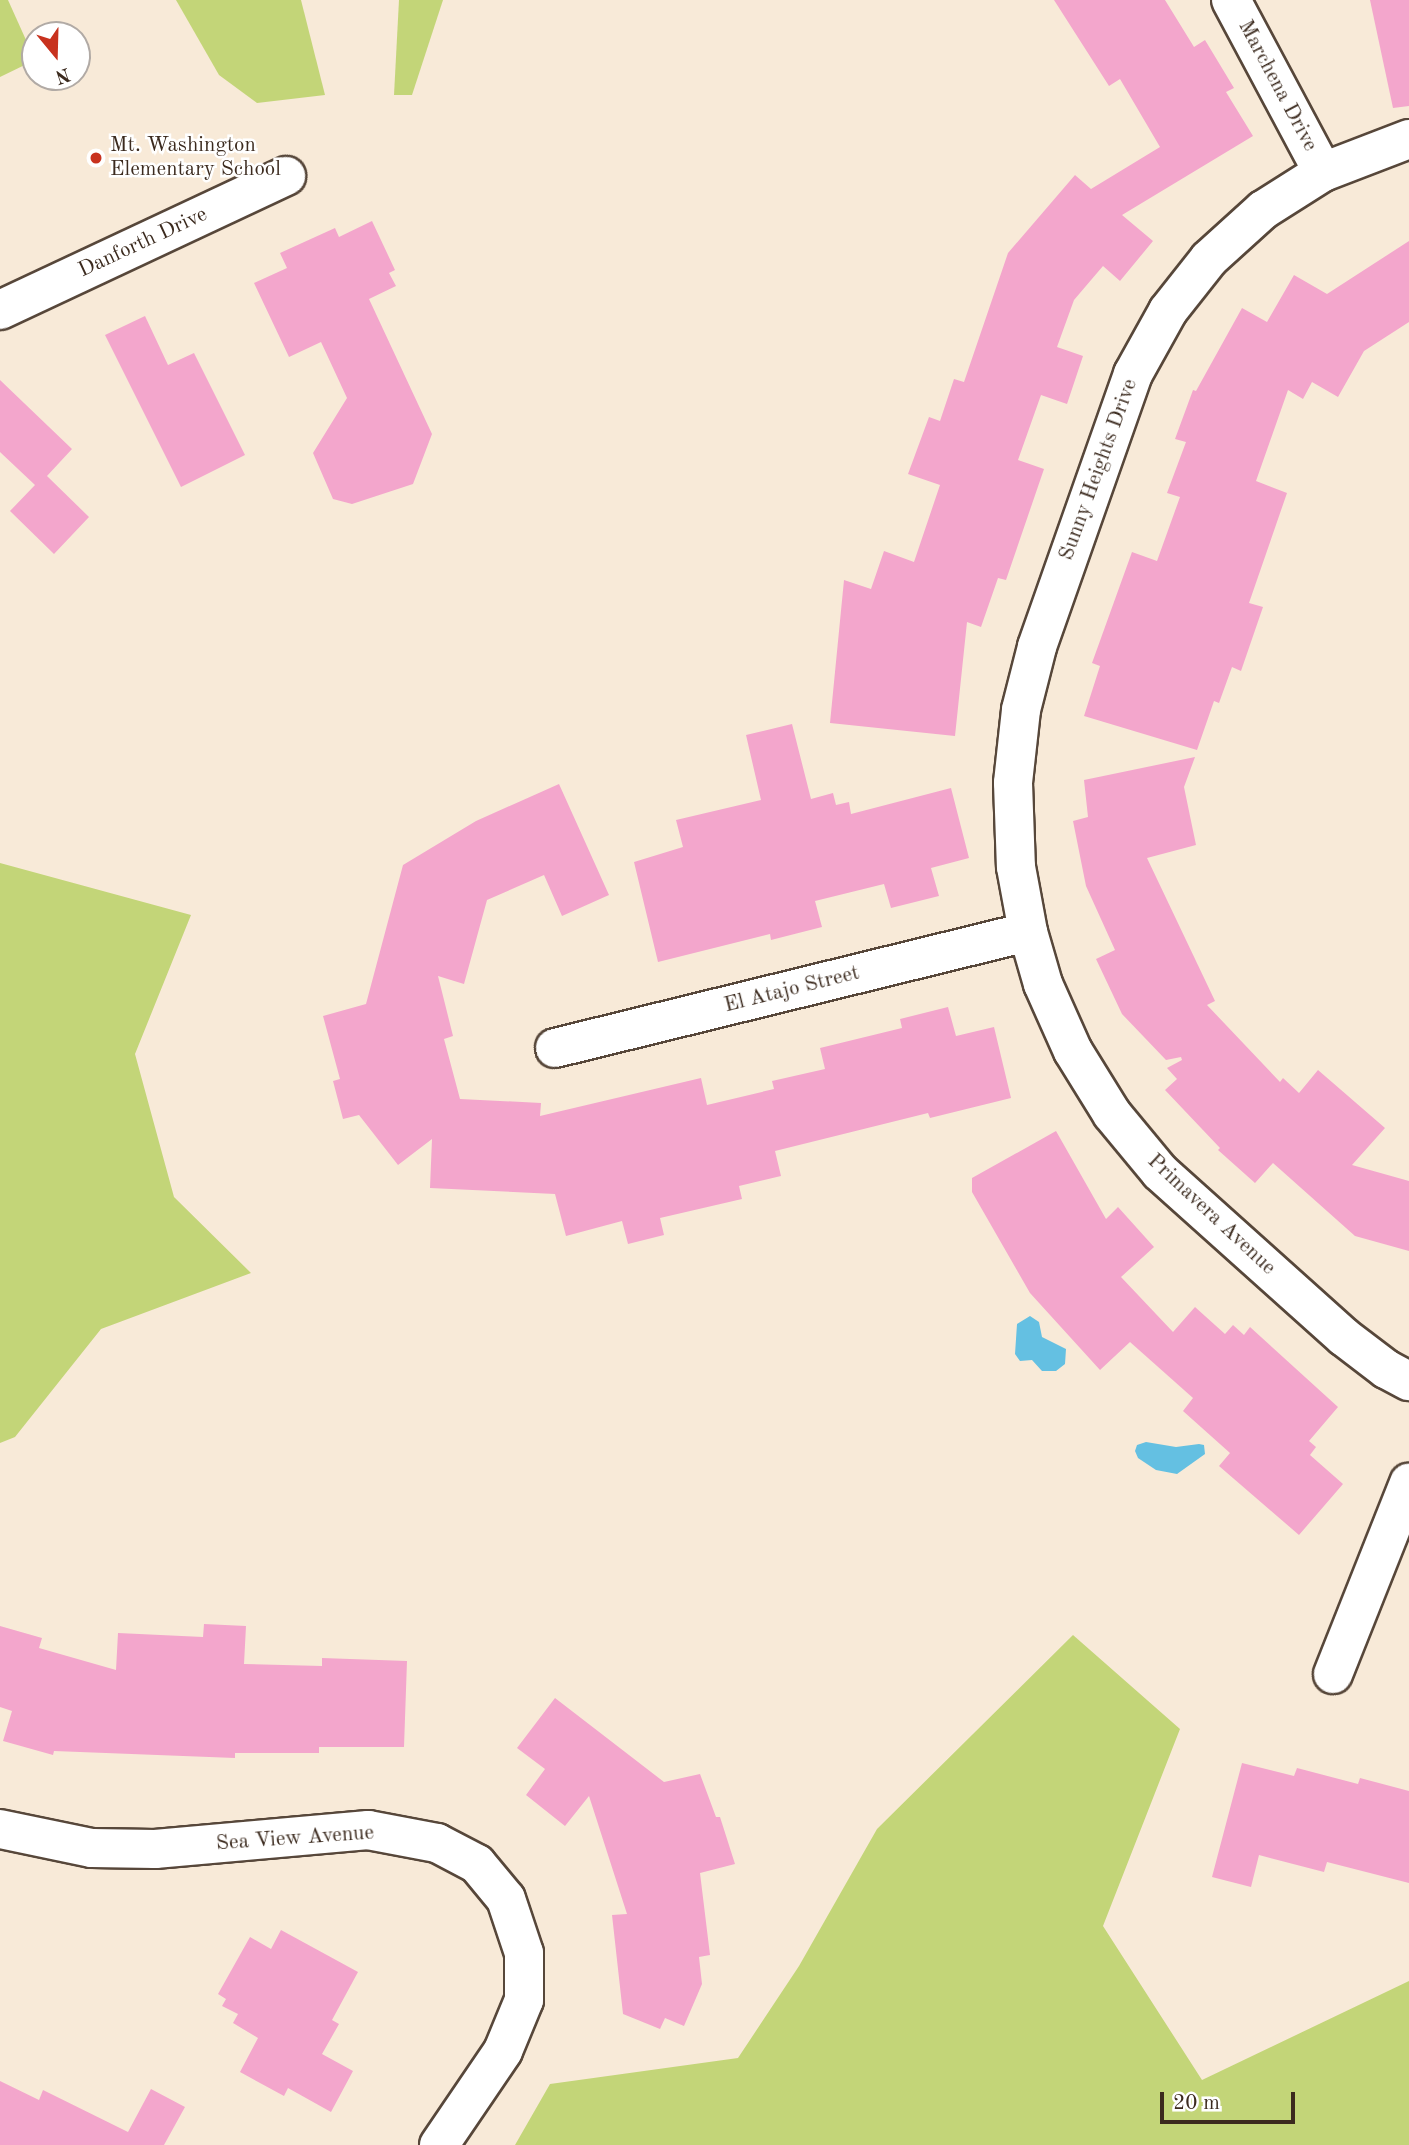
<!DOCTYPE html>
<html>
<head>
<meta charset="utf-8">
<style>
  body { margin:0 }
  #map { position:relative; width:1409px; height:2145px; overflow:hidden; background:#f8ead8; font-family:"Old Standard TT",serif }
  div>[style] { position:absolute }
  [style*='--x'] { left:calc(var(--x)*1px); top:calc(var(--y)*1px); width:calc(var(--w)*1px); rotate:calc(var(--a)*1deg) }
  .green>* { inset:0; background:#c3d578 }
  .water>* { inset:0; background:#64c0e2 }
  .building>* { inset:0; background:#f3a6cc }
  .roads { filter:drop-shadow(2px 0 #57473a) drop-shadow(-2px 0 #57473a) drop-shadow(0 2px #57473a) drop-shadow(0 -2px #57473a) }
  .street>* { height:38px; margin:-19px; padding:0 19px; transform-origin:19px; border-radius:19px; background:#fff }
  .dots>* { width:19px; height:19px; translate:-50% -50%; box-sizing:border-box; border:4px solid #fff; border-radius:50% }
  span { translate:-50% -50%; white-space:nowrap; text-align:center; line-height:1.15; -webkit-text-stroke:5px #fff; paint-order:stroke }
  .street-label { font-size:21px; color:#3b2a1e }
  .poi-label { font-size:21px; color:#3b2a1e }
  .left { translate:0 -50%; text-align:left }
  .north { position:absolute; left:21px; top:21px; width:70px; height:70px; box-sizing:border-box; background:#fff; border:2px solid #b1aaa5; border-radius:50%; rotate:161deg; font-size:19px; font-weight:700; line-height:28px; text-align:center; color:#3b2a1e }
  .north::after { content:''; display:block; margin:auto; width:24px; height:32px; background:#c8321e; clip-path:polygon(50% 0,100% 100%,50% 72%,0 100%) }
  .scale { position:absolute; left:1160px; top:2092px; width:135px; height:32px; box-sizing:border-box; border:4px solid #3b2a1e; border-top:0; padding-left:9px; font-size:21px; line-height:24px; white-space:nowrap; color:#3b2a1e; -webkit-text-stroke:5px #fff; paint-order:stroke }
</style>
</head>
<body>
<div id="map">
  <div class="green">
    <div style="clip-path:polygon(0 0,8px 0,35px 60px,0 77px)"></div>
    <div style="clip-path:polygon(176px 0,301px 0,325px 95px,257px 103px,219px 75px)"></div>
    <div style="clip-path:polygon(399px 0,443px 0,412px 95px,394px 95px)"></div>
    <div style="clip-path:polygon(0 863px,191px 915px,135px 1054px,174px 1197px,251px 1273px,101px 1329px,15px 1437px,0 1443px)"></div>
    <div style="clip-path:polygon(1073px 1635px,1180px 1729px,1103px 1926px,1202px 2080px,1409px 1981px,1409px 2145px,515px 2145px,550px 2084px,738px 2058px,799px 1966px,877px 1829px)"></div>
  </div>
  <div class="water">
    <div style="clip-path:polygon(1030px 1316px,1039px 1322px,1042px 1337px,1066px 1349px,1065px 1364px,1056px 1371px,1042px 1371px,1032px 1360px,1020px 1361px,1015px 1354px,1017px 1324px)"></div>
    <div style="clip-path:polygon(1146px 1442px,1176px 1447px,1199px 1444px,1204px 1445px,1205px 1454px,1177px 1474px,1156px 1470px,1138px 1458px,1135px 1451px,1137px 1445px)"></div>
  </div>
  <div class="building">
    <div style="clip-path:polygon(1054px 0,1165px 0,1194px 47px,1205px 40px,1234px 88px,1226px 92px,1253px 136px,1122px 215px,1153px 241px,1120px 281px,1103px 266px,1074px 300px,1057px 347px,1083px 356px,1067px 404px,1041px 395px,1018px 460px,1044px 469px,1006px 580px,998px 578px,981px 627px,967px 622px,955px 736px,830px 723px,844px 580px,871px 589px,884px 551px,914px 562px,940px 485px,908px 474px,929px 417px,940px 421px,954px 379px,964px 382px,1008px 253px,1075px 175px,1091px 189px,1160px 147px,1120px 79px,1109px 86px)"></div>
    <div style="clip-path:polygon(1370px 0,1409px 0,1409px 106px,1393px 108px)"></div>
    <div style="clip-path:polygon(372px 221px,395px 270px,389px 273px,396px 286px,369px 299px,432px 434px,413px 484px,352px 504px,333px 499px,313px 453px,347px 398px,321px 342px,289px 357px,254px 283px,287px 268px,280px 253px,335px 228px,339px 237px)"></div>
    <div style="clip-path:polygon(1409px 241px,1409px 322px,1364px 351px,1338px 397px,1312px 382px,1303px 399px,1288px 390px,1256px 481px,1287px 493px,1249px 603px,1263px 607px,1241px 671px,1232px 667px,1219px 703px,1214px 701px,1197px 750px,1084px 716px,1100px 666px,1092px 663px,1132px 552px,1157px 561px,1180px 497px,1167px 493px,1186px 442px,1175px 439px,1193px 390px,1196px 391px,1242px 308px,1267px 322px,1294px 275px,1327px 294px)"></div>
    <div style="clip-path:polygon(145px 316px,168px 365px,194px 353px,245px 455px,181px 487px,105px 335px)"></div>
    <div style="clip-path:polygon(0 380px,72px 449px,47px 476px,89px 517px,54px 554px,10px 511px,35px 485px,0 452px)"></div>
    <div style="clip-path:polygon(792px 724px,811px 799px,833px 793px,836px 805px,849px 802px,851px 814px,951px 788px,969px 858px,931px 868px,939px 896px,891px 908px,884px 884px,815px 901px,822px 927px,771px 940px,770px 934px,658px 962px,634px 862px,683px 847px,676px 820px,761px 800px,746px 735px)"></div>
    <div style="clip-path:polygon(1195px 757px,1184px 787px,1196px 845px,1147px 858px,1215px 1001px,1207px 1005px,1280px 1082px,1283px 1078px,1299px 1093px,1318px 1070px,1385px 1128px,1352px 1165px,1409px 1181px,1409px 1251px,1355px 1236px,1273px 1163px,1255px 1183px,1218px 1150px,1220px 1148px,1165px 1090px,1177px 1079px,1167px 1068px,1182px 1060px,1181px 1057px,1166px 1060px,1122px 1014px,1096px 959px,1115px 950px,1086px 886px,1073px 821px,1088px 817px,1084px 780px)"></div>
    <div style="clip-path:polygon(559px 784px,609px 895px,562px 916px,544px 875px,487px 900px,464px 984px,438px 976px,453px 1036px,444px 1039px,460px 1099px,541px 1103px,540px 1116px,701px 1078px,707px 1105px,774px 1089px,772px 1081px,825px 1069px,820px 1048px,902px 1028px,900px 1019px,948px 1007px,956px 1036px,994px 1027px,1011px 1098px,930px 1118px,928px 1113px,775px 1151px,781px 1176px,739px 1186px,742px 1199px,660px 1218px,664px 1235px,628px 1244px,622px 1221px,566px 1236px,555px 1194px,430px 1188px,432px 1139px,398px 1165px,359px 1115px,343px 1119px,333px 1081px,340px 1079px,323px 1016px,366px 1004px,403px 865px,476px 821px)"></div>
    <div style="clip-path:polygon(1056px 1131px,1106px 1219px,1118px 1207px,1154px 1247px,1121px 1277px,1173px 1332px,1195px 1307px,1225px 1334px,1233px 1325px,1244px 1335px,1250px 1327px,1338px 1407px,1309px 1441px,1316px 1447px,1310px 1455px,1343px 1484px,1299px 1535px,1219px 1466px,1230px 1453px,1183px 1411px,1193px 1398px,1130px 1342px,1100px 1370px,1030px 1293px,972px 1192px,972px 1178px)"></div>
    <div style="clip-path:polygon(204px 1624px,246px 1626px,244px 1664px,322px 1666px,322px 1658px,407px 1661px,404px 1747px,319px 1747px,319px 1753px,235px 1753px,235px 1758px,54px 1751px,53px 1755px,3px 1741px,12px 1711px,0 1707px,0 1626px,42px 1638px,39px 1648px,116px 1670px,118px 1633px,203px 1637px)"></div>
    <div style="clip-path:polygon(555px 1698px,664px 1782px,700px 1774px,716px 1817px,720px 1817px,735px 1864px,700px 1873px,710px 1955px,699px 1957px,702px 1984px,684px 2026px,665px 2018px,660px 2029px,623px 2014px,612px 1915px,627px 1914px,589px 1796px,565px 1826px,526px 1795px,545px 1769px,517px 1748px)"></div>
    <div style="clip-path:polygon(1242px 1763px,1294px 1776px,1297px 1768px,1358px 1784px,1360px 1778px,1409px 1791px,1409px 1883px,1327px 1862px,1324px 1872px,1259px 1855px,1251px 1887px,1212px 1877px)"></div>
    <div style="clip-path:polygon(281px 1930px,358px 1972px,332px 2020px,339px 2024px,322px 2054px,353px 2071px,331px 2112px,288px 2088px,284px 2096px,240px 2072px,258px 2038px,233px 2023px,238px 2014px,222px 2006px,226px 1999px,218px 1994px,250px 1937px,271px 1949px)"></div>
    <div style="clip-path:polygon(0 2081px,39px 2100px,43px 2090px,128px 2132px,151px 2089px,185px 2107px,164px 2145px,0 2145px)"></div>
  </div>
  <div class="roads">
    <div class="street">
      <div style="--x:1231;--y:0;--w:195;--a:61.9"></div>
      <div style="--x:1409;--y:139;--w:92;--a:159"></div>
      <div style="--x:1323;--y:172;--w:71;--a:147.7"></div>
      <div style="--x:1263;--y:210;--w:73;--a:137.8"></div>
      <div style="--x:1209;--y:259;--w:66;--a:128.3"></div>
      <div style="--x:1168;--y:311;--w:72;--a:119.1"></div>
      <div style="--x:1133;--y:374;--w:289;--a:109.4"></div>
      <div style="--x:1037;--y:647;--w:65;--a:104.3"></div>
      <div style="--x:1021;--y:710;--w:73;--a:96.3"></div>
      <div style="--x:1013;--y:783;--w:84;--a:88"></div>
      <div style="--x:1016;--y:867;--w:66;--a:79.5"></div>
      <div style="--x:1028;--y:932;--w:54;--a:73.9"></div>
      <div style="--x:1043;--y:984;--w:73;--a:65.9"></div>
      <div style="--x:1073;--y:1051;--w:74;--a:58.2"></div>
      <div style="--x:1112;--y:1114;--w:75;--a:50.4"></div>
      <div style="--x:1160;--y:1172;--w:247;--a:41.9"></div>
      <div style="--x:1344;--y:1337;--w:53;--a:37.3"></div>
      <div style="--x:1386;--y:1369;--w:26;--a:28"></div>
      <div style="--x:0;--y:310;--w:316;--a:-25.1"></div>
      <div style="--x:555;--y:1048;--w:487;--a:-13.8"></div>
      <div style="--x:1333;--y:1674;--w:206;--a:-68.3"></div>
      <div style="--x:0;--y:1829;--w:94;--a:11.7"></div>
      <div style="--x:92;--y:1848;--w:63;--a:0.9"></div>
      <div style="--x:155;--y:1849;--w:214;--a:-5.1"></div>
      <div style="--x:368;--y:1830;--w:70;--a:10.7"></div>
      <div style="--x:437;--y:1843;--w:45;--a:27.7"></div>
      <div style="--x:477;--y:1864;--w:45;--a:50.4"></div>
      <div style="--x:506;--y:1899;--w:57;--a:71.6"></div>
      <div style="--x:524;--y:1953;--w:47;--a:90"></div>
      <div style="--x:524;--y:2000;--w:55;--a:112.4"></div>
      <div style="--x:503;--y:2051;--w:114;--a:124.2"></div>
    </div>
  </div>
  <div class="dots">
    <div style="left:96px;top:158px;background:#c8321e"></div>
  </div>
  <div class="street-label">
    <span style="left:1277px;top:86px;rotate:62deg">Marchena Drive</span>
    <span style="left:143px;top:243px;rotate:-25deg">Danforth Drive</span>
    <span style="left:1099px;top:470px;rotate:-70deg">Sunny Heights Drive</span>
    <span style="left:792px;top:990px;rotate:-14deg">El Atajo Street</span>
    <span style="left:1211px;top:1215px;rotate:43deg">Primavera Avenue</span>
    <span style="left:295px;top:1839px;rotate:-4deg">Sea View Avenue</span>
  </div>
  <div class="poi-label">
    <span class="left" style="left:110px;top:158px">Mt. Washington<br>Elementary School</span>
  </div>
  <div class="north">N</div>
  <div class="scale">20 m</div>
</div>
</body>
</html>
